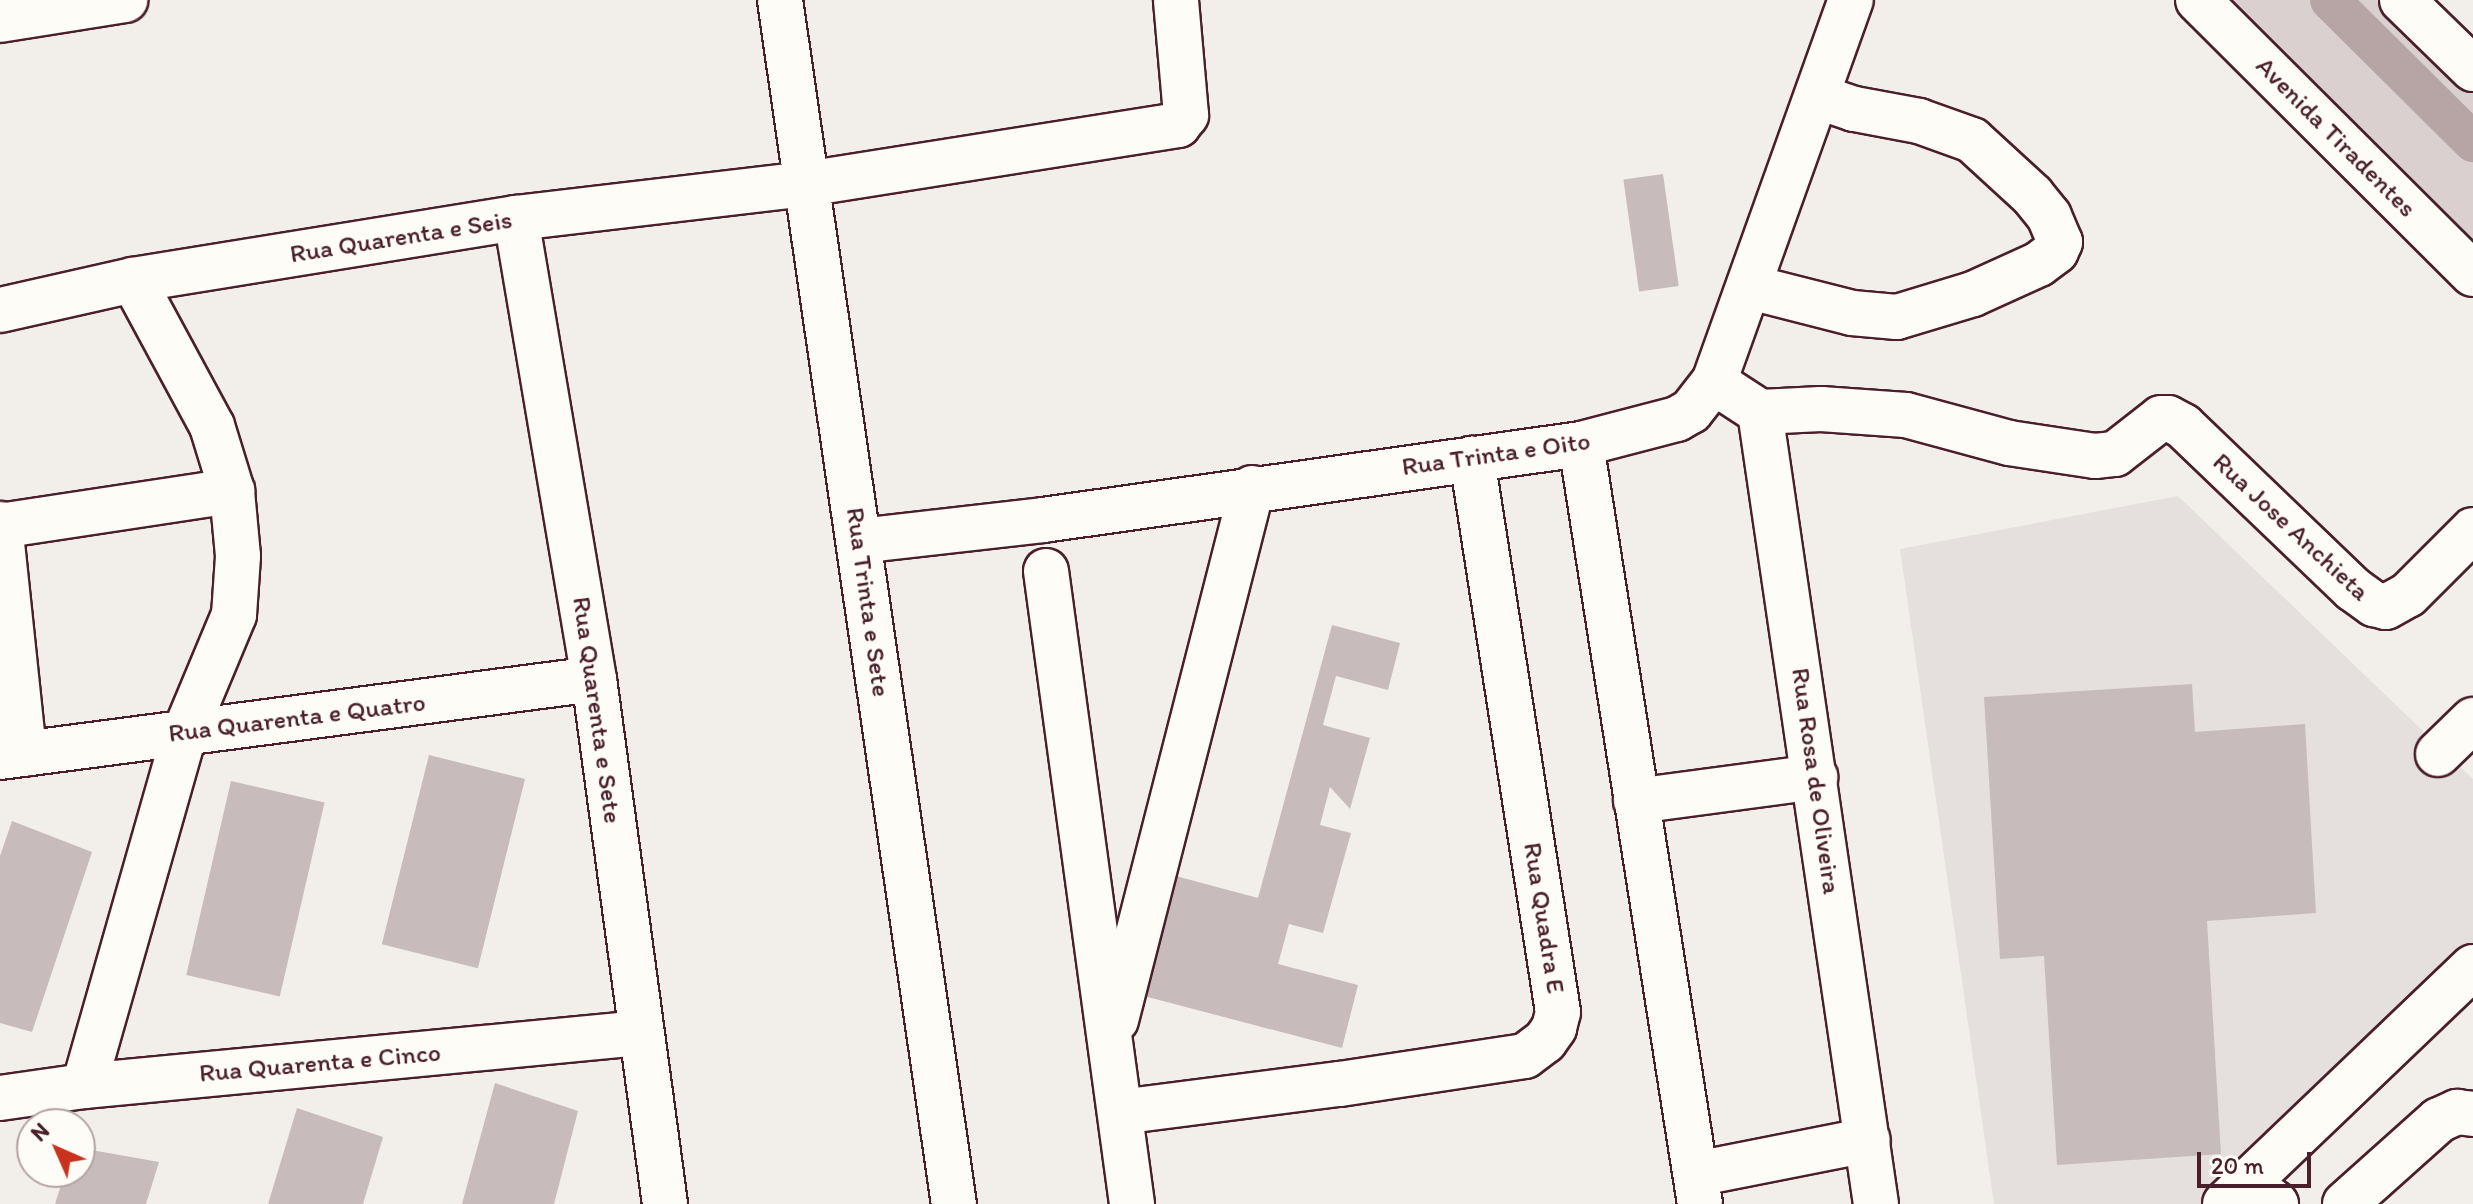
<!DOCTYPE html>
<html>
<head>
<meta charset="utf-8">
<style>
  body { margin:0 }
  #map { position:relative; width:2473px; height:1204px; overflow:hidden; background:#f2efeb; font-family:Itim,sans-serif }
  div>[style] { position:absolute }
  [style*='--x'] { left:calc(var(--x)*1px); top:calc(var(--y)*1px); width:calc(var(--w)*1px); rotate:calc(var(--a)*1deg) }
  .built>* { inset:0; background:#e5dfdd }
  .green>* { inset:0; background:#d9d0cf }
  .canal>* { height:40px; margin:-20px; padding:0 20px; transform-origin:20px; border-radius:20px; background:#b7a5a6 }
  .building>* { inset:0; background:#c8bbbb; transform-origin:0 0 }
  .roads { filter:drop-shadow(2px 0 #4a1f2b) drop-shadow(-2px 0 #4a1f2b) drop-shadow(0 2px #4a1f2b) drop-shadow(0 -2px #4a1f2b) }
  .minor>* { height:44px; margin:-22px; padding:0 22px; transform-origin:22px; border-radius:22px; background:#fdfcf7 }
  .major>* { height:44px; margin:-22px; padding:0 22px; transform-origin:22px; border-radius:22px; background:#fdfcf7 }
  span { translate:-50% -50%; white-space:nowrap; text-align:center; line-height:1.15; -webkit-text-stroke:8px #fdfcf7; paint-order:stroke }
  .street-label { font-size:26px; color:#4a1f2b }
  .north { position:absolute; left:16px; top:1108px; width:80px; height:80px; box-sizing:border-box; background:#fdfcf7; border:2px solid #b5a4a5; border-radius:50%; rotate:315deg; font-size:22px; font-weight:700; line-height:32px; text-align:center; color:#4a1f2b }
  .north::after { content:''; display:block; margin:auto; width:28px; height:36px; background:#c8321e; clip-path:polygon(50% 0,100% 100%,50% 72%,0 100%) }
  .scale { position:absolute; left:2197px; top:1152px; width:114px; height:36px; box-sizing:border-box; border:4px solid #4a1f2b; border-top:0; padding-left:10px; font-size:24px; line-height:28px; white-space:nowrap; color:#4a1f2b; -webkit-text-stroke:6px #fdfcf7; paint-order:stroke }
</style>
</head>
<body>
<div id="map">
  <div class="built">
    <div style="clip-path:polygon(2178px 496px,2473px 779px,2473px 952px,2207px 1204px,1994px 1204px,1900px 549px)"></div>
  </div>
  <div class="green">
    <div style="clip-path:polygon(2222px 0,2377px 0,2473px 92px,2473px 248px)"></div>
  </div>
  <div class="canal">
    <div style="--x:2330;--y:0;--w:202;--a:44.8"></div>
  </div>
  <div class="building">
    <div style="left:1663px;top:174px;width:113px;height:40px;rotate:82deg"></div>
    <div style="clip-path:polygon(1332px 625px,1400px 643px,1388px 690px,1336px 676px,1323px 725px,1370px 738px,1350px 809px,1330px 787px,1320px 825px,1351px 833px,1323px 933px,1289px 924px,1278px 964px,1358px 985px,1342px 1048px,1140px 995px,1172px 875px,1258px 898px)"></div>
    <div style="clip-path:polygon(2192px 684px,2195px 732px,2305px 724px,2316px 913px,2207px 921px,2221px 1154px,2057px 1165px,2044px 956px,2000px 959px,1984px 697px)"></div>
    <div style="left:429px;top:755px;width:99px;height:195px;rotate:14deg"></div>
    <div style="left:231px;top:781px;width:96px;height:199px;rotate:13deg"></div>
    <div style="clip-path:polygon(12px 821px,92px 852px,32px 1032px,0 1023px,0 856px)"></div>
    <div style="clip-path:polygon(495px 1083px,578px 1111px,554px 1204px,462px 1204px)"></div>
    <div style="clip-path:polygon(297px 1108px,383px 1137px,363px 1204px,268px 1204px)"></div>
    <div style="clip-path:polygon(80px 1148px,159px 1162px,146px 1204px,55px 1204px,65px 1172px,80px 1172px)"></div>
  </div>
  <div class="roads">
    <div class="minor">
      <div style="--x:780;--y:0;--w:1217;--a:81.78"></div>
      <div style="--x:2198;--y:0;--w:388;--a:44.9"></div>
      <div style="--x:2402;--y:0;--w:99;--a:44.2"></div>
      <div style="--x:0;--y:20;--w:127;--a:-9.1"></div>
      <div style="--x:516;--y:218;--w:468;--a:80.4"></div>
      <div style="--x:594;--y:679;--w:530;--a:82.3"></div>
      <div style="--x:1750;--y:287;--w:105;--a:14.3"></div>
      <div style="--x:1852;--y:313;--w:45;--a:5.1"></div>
      <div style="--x:1897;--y:317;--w:79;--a:-16.8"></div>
      <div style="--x:1973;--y:294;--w:72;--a:-24.4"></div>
      <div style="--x:2039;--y:264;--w:21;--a:-37"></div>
      <div style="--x:2056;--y:251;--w:10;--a:-66"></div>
      <div style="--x:2060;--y:242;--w:28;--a:-113"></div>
      <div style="--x:2049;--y:216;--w:27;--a:-129"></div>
      <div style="--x:2032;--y:195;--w:81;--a:-137.5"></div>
      <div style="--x:1972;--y:140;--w:56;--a:-160.3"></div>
      <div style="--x:1919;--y:121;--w:66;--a:-169.5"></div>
      <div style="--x:1854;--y:109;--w:37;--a:-161"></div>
      <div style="--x:0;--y:310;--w:136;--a:-12.7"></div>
      <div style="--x:133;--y:280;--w:388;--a:-9.2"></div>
      <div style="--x:516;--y:218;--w:292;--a:-6.7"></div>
      <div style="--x:806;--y:184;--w:377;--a:-9"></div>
      <div style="--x:1178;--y:125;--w:13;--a:-51"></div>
      <div style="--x:1186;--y:115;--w:115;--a:-95"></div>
      <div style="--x:1714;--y:382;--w:55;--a:33.1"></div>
      <div style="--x:1760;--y:412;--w:800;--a:81.67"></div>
      <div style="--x:1760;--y:412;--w:61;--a:-2.8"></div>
      <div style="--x:1821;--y:409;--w:85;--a:4"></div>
      <div style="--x:1906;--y:415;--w:107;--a:15.2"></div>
      <div style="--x:2009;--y:443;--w:87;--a:8.6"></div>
      <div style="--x:2095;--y:456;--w:20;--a:-6"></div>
      <div style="--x:2115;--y:454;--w:58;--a:-38"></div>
      <div style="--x:2161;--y:418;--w:7;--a:0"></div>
      <div style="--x:2168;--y:418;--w:17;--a:28"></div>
      <div style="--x:2183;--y:426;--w:236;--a:43.8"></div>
      <div style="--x:2353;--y:589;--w:26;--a:36"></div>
      <div style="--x:2374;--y:604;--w:12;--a:14"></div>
      <div style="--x:2386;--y:607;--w:25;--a:-29"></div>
      <div style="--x:2408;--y:595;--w:92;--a:-45"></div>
      <div style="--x:1581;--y:444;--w:769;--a:81.1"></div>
      <div style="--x:0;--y:524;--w:231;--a:84"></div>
      <div style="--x:0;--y:526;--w:235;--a:-8.6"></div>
      <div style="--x:859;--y:541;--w:185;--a:-6.5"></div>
      <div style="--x:1043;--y:520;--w:543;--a:-8.04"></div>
      <div style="--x:1581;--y:444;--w:99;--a:-14.6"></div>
      <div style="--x:1677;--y:419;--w:16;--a:-30"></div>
      <div style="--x:1691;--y:411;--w:37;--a:-52"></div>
      <div style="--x:1714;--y:382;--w:406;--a:-70.3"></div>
      <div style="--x:1046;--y:571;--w:639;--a:82.26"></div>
      <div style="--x:2438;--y:754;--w:49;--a:-44.2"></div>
      <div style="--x:0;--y:757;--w:599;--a:-7.48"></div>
      <div style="--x:1636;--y:801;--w:181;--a:-7.6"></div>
      <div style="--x:1116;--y:1020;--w:549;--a:-75.66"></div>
      <div style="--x:84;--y:1086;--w:368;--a:-74.1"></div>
      <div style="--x:185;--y:732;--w:127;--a:-67.3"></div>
      <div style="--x:234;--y:615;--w:59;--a:-86.1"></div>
      <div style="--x:238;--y:556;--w:65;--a:-95.3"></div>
      <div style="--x:232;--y:491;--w:68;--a:-107.1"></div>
      <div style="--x:212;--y:426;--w:166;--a:-118.4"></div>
      <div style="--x:0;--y:1098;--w:85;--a:-8.1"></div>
      <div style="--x:84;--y:1086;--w:560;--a:-5.44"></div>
      <div style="--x:1120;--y:1112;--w:222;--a:-7.3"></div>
      <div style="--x:1340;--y:1084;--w:187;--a:-8.6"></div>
      <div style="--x:1525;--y:1056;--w:25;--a:-37"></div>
      <div style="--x:1545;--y:1041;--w:16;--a:-55"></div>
      <div style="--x:1554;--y:1028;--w:16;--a:-76"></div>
      <div style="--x:1558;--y:1012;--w:560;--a:-98.84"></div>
      <div style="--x:1696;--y:1174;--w:175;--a:-11.2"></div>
      <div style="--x:2247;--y:1183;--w:36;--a:36"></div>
      <div style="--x:2345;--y:1204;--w:126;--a:-41.8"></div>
      <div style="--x:2439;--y:1120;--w:20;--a:-24"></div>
      <div style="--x:2457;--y:1112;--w:16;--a:7"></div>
    </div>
    <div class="major">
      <div style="--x:2225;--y:1204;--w:343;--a:-43.7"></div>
    </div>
  </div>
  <div class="street-label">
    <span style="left:2336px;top:137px;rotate:45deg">Avenida Tiradentes</span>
    <span style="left:401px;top:237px;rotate:-9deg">Rua Quarenta e Seis</span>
    <span style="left:1496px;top:454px;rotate:-8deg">Rua Trinta e Oito</span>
    <span style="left:2291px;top:527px;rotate:43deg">Rua Jose Anchieta</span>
    <span style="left:868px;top:602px;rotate:82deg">Rua Trinta e Sete</span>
    <span style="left:597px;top:710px;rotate:82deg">Rua Quarenta e Sete</span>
    <span style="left:297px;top:718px;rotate:-7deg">Rua Quarenta e Quatro</span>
    <span style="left:1816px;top:781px;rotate:82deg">Rua Rosa de Oliveira</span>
    <span style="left:1544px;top:918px;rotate:81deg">Rua Quadra E</span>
    <span style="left:320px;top:1063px;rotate:-5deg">Rua Quarenta e Cinco</span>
  </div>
  <div class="north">N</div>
  <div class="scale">20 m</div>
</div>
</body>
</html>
